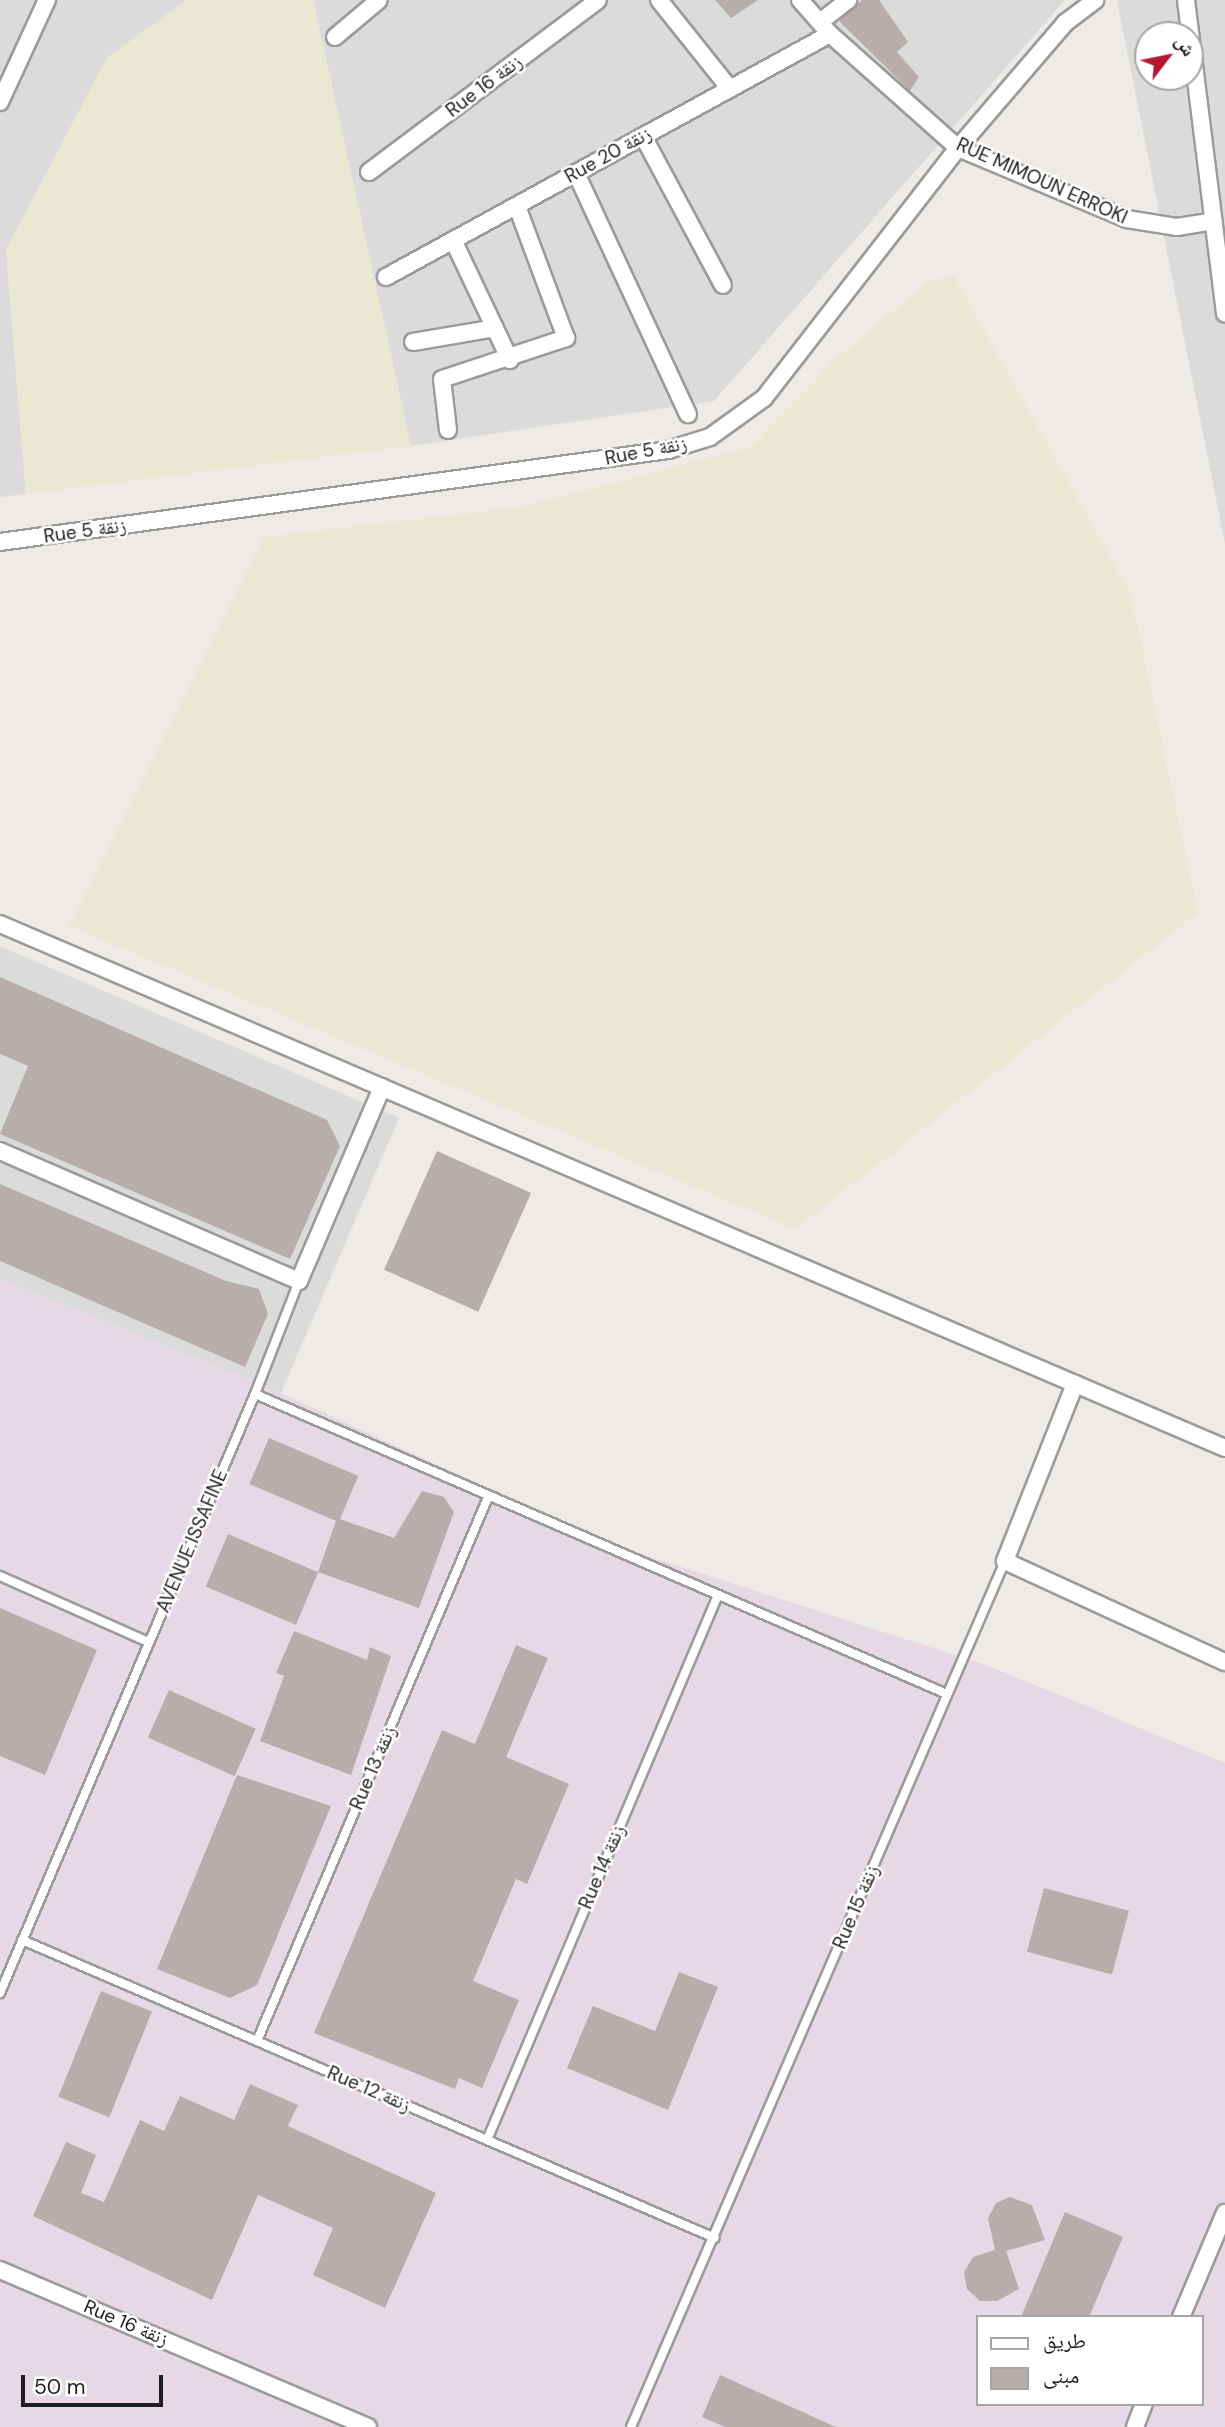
<!DOCTYPE html>
<html>
<head>
<meta charset="utf-8">
<style>
  body { margin:0 }
  #map { position:relative; width:1225px; height:2427px; overflow:hidden; background:#eeeae5; font-family:"DM Sans","Noto Naskh Arabic",sans-serif }
  div>[style] { position:absolute }
  [style*='--x'] { left:calc(var(--x)*1px); top:calc(var(--y)*1px); width:calc(var(--w)*1px); rotate:calc(var(--a)*1deg) }
  .residential>* { inset:0; background:#dcdbdb }
  .industrial>* { inset:0; background:#e6d8e5 }
  .farmland>* { inset:0; background:#eae8d3 }
  .building>* { inset:0; background:#b7aeab; transform-origin:0 0 }
  .roads { filter:drop-shadow(2px 0 #9b9b9b) drop-shadow(-2px 0 #9b9b9b) drop-shadow(0 2px #9b9b9b) drop-shadow(0 -2px #9b9b9b) }
  .service>* { height:8px; margin:-4px; padding:0 4px; transform-origin:4px; border-radius:4px; background:#fff }
  .minor>* { height:16px; margin:-8px; padding:0 8px; transform-origin:8px; border-radius:8px; background:#fff }
  span { translate:-50% -50%; white-space:nowrap; text-align:center; line-height:1.15; -webkit-text-stroke:5px #fff; paint-order:stroke }
  .street-label { font-size:19px; color:#1e1e1e }
  .legend { position:absolute; left:976px; top:2315px; width:228px; height:91px; box-sizing:border-box; background:#fff; border:2px solid #a5a5a5; margin:0; padding:9px 12px; list-style:none; font-size:21px; color:#1e1e1e }
  .legend li { display:flex; align-items:center; gap:14px; height:35px }
  .legend b { width:35px; border:2px solid #a5a5a5 }
  .north { position:absolute; left:1134px; top:21px; width:70px; height:70px; box-sizing:border-box; background:#fff; border:2px solid #a5a5a5; border-radius:50%; rotate:58deg; font-size:19px; font-weight:700; line-height:28px; text-align:center; color:#1e1e1e }
  .north::after { content:''; display:block; margin:auto; width:24px; height:32px; background:#b4172f; clip-path:polygon(50% 0,100% 100%,50% 72%,0 100%) }
  .scale { position:absolute; left:21px; top:2375px; width:142px; height:32px; box-sizing:border-box; border:4px solid #1e1e1e; border-top:0; padding-left:9px; font-size:21px; line-height:24px; white-space:nowrap; color:#1e1e1e; -webkit-text-stroke:5px #fff; paint-order:stroke }
</style>
</head>
<body>
<div id="map">
  <div class="residential">
    <div style="clip-path:polygon(0 0,187px 0,107px 58px,6px 250px,26px 494px,0 497px)"></div>
    <div style="clip-path:polygon(313px 0,1065px 0,714px 401px,411px 446px)"></div>
    <div style="clip-path:polygon(evenodd,1117px 0,1225px 0,1225px 544px,1117px 0,1148px 35px,1190px 35px,1190px 77px,1148px 77px,1148px 35px)"></div>
    <div style="clip-path:polygon(0 946px,399px 1118px,281px 1393px,0 1279px)"></div>
  </div>
  <div class="industrial">
    <div style="clip-path:polygon(evenodd,0 1279px,281px 1393px,607px 1543px,986px 1665px,1225px 1763px,1225px 2427px,0 2427px,0 1279px,978px 2317px,1202px 2317px,1202px 2404px,978px 2404px,978px 2317px)"></div>
  </div>
  <div class="farmland">
    <div style="clip-path:polygon(187px 0,313px 0,411px 446px,26px 494px,6px 250px,107px 58px)"></div>
    <div style="clip-path:polygon(954px 276px,1131px 594px,1198px 913px,795px 1229px,69px 926px,264px 537px,523px 507px,750px 447px,838px 357px,929px 281px)"></div>
  </div>
  <div class="building">
    <div style="clip-path:polygon(715px 0,758px 0,731px 18px)"></div>
    <div style="clip-path:polygon(862px 0,879px 0,908px 42px,897px 52px,919px 77px,910px 91px,839px 21px)"></div>
    <div style="clip-path:polygon(0 977px,327px 1120px,340px 1146px,290px 1259px,0 1134px,28px 1066px,0 1054px)"></div>
    <div style="left:437px;top:1151px;width:103px;height:130px;rotate:24deg"></div>
    <div style="clip-path:polygon(0 1184px,226px 1281px,259px 1289px,268px 1314px,245px 1367px,0 1261px)"></div>
    <div style="left:269px;top:1438px;width:97px;height:50px;rotate:23deg"></div>
    <div style="clip-path:polygon(422px 1491px,444px 1497px,454px 1512px,419px 1608px,318px 1572px,337px 1518px,394px 1538px)"></div>
    <div style="left:228px;top:1534px;width:98px;height:57px;rotate:23deg"></div>
    <div style="clip-path:polygon(0 1608px,97px 1650px,45px 1775px,0 1756px)"></div>
    <div style="clip-path:polygon(294px 1631px,367px 1660px,370px 1647px,391px 1656px,351px 1775px,260px 1741px,284px 1676px,276px 1673px)"></div>
    <div style="clip-path:polygon(516px 1645px,548px 1658px,506px 1757px,569px 1784px,527px 1884px,516px 1879px,473px 1981px,519px 2000px,482px 2088px,459px 2078px,455px 2089px,314px 2033px,442px 1730px,475px 1744px)"></div>
    <div style="left:169px;top:1690px;width:95px;height:52px;rotate:24deg"></div>
    <div style="clip-path:polygon(237px 1775px,331px 1806px,257px 1985px,230px 1998px,157px 1969px)"></div>
    <div style="left:1044px;top:1888px;width:88px;height:66px;rotate:15deg"></div>
    <div style="clip-path:polygon(679px 1972px,718px 1987px,668px 2110px,567px 2068px,593px 2006px,655px 2031px)"></div>
    <div style="left:101px;top:1991px;width:55px;height:114px;rotate:22deg"></div>
    <div style="clip-path:polygon(250px 2084px,298px 2105px,288px 2126px,436px 2193px,385px 2308px,313px 2275px,333px 2228px,258px 2195px,212px 2300px,33px 2216px,66px 2142px,96px 2155px,81px 2193px,104px 2202px,140px 2120px,164px 2131px,180px 2096px,234px 2120px)"></div>
    <div style="clip-path:polygon(1010px 2197px,1032px 2205px,1045px 2240px,1006px 2251px,1019px 2289px,997px 2301px,980px 2301px,967px 2289px,964px 2272px,973px 2257px,995px 2250px,988px 2218px,996px 2203px)"></div>
    <div style="clip-path:polygon(1065px 2212px,1123px 2237px,1089px 2317px,1021px 2317px)"></div>
    <div style="clip-path:polygon(720px 2375px,836px 2427px,725px 2427px,702px 2417px)"></div>
  </div>
  <div class="roads">
    <div class="service">
      <div style="--x:255;--y:1394;--w:754;--a:23.44"></div>
      <div style="--x:0;--y:1576;--w:162;--a:24"></div>
      <div style="--x:22;--y:1940;--w:754;--a:23.27"></div>
      <div style="--x:0;--y:1993;--w:651;--a:-66.94"></div>
      <div style="--x:255;--y:1394;--w:121;--a:-68.7"></div>
      <div style="--x:257;--y:2041;--w:593;--a:-66.98"></div>
      <div style="--x:487;--y:2140;--w:592;--a:-67.03"></div>
      <div style="--x:631;--y:2427;--w:943;--a:-66.64"></div>
    </div>
    <div class="minor">
      <div style="--x:659;--y:0;--w:114;--a:51.4"></div>
      <div style="--x:800;--y:0;--w:45;--a:48.6"></div>
      <div style="--x:830;--y:34;--w:171;--a:41.7"></div>
      <div style="--x:958;--y:148;--w:183;--a:22.8"></div>
      <div style="--x:1127;--y:219;--w:51;--a:9.1"></div>
      <div style="--x:1177;--y:227;--w:37;--a:-9"></div>
      <div style="--x:1186;--y:0;--w:316;--a:82.9"></div>
      <div style="--x:820;--y:22;--w:36;--a:-38"></div>
      <div style="--x:335;--y:37;--w:57;--a:-40.1"></div>
      <div style="--x:0;--y:102;--w:112;--a:-65.3"></div>
      <div style="--x:643;--y:136;--w:169;--a:61.8"></div>
      <div style="--x:369;--y:172;--w:286;--a:-36.9"></div>
      <div style="--x:576;--y:173;--w:266;--a:65.1"></div>
      <div style="--x:453;--y:240;--w:133;--a:64.6"></div>
      <div style="--x:386;--y:277;--w:506;--a:-28.69"></div>
      <div style="--x:413;--y:342;--w:83;--a:-9.7"></div>
      <div style="--x:448;--y:430;--w:51;--a:-96.7"></div>
      <div style="--x:442;--y:379;--w:131;--a:-18.3"></div>
      <div style="--x:566;--y:338;--w:141;--a:-110.4"></div>
      <div style="--x:0;--y:542;--w:674;--a:-7.84"></div>
      <div style="--x:668;--y:450;--w:44;--a:-17.2"></div>
      <div style="--x:710;--y:437;--w:67;--a:-35.8"></div>
      <div style="--x:764;--y:398;--w:316;--a:-52.2"></div>
      <div style="--x:958;--y:148;--w:165;--a:-49.4"></div>
      <div style="--x:1065;--y:23;--w:38;--a:-37"></div>
      <div style="--x:0;--y:924;--w:1332;--a:23.16"></div>
      <div style="--x:0;--y:1151;--w:326;--a:23.5"></div>
      <div style="--x:299;--y:1281;--w:211;--a:-66.8"></div>
      <div style="--x:1075;--y:1384;--w:190;--a:111.6"></div>
      <div style="--x:1005;--y:1561;--w:242;--a:24.7"></div>
      <div style="--x:0;--y:2270;--w:400;--a:23.1"></div>
      <div style="--x:1181;--y:2317;--w:113;--a:-67.1"></div>
      <div style="--x:1135;--y:2427;--w:25;--a:-69"></div>
    </div>
  </div>
  <div class="street-label">
    <span style="left:484px;top:86px;rotate:-37deg">Rue 16 زنقة</span>
    <span style="left:608px;top:155px;rotate:-29deg">Rue 20 زنقة</span>
    <span style="left:1042px;top:181px;rotate:24deg">RUE MIMOUN ERROKI</span>
    <span style="left:646px;top:451px;rotate:-11deg">Rue 5 زنقة</span>
    <span style="left:85px;top:531px;rotate:-8deg">Rue 5 زنقة</span>
    <span style="left:192px;top:1541px;rotate:-67deg">AVENUE ISSAFINE</span>
    <span style="left:373px;top:1768px;rotate:-67deg">Rue 13 زنقة</span>
    <span style="left:602px;top:1867px;rotate:-67deg">Rue 14 زنقة</span>
    <span style="left:856px;top:1907px;rotate:-67deg">Rue 15 زنقة</span>
    <span style="left:369px;top:2089px;rotate:23deg">Rue 12 زنقة</span>
    <span style="left:126px;top:2323px;rotate:23deg">Rue 16 زنقة</span>
  </div>
  <ul class="legend">
  <li><b style="height:9px;background:#fff"></b>طريق</li>
  <li><b style="height:19px;background:#b7aeab"></b>مبنى</li>
  </ul>
  <div class="north">ش</div>
  <div class="scale">50 m</div>
</div>
</body>
</html>
